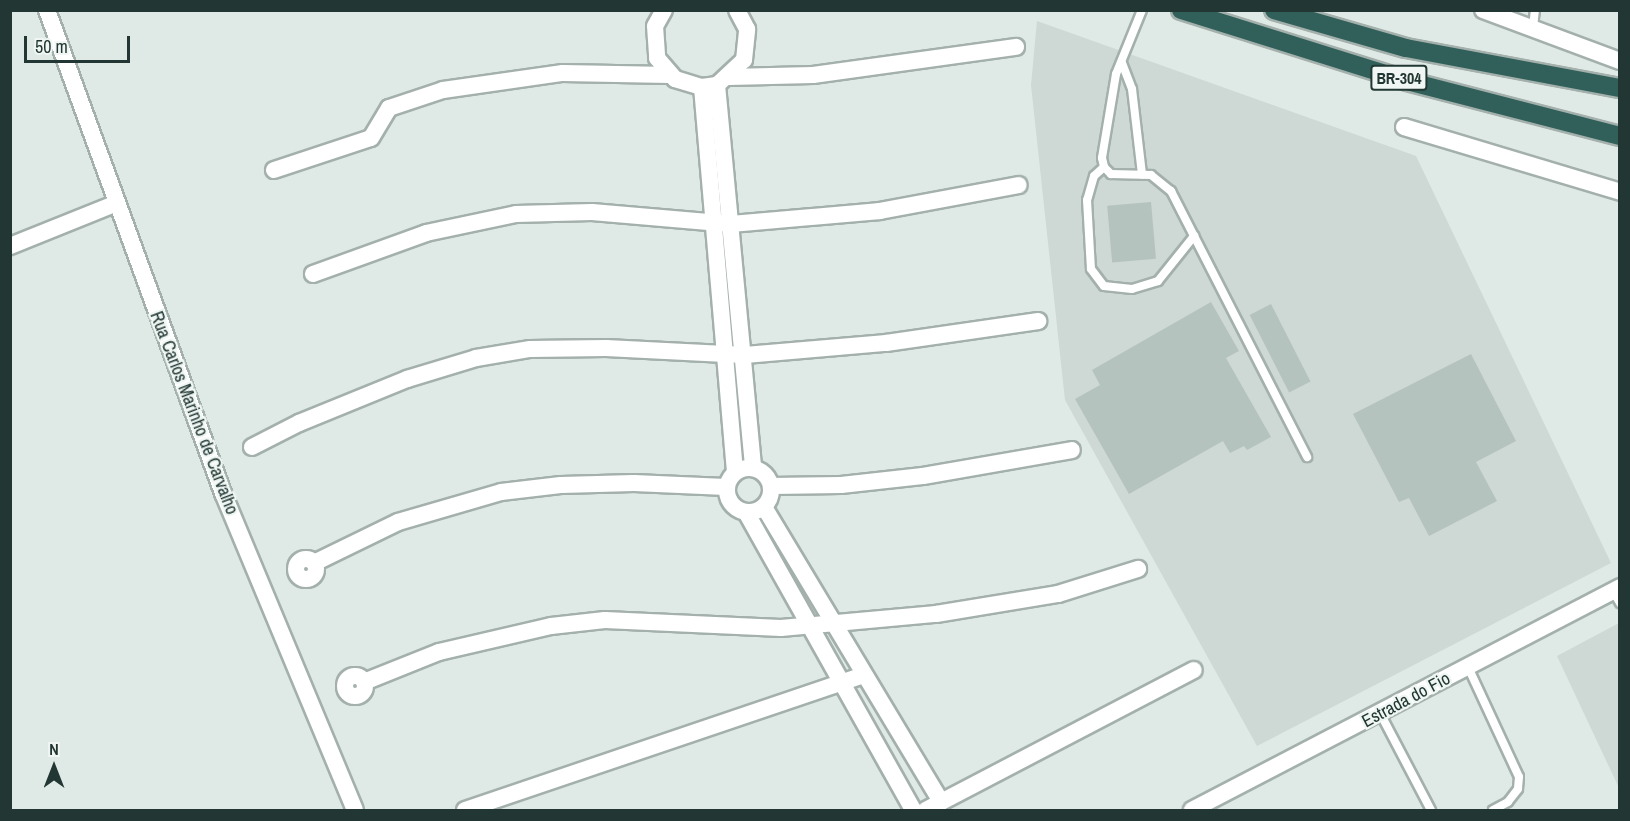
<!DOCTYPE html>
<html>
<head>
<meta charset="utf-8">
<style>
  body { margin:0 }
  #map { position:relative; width:1630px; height:821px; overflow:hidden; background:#dfe9e5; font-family:"Archivo Narrow",sans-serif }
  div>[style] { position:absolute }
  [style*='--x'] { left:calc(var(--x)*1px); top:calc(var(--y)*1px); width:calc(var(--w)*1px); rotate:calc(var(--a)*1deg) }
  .built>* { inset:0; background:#ced8d4 }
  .building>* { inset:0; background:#b5c3be; transform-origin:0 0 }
  .roads { filter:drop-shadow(2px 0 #a3b0ac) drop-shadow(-2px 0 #a3b0ac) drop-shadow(0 2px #a3b0ac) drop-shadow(0 -2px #a3b0ac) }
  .lane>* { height:8px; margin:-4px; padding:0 4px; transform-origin:4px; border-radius:4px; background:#fff }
  .street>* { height:16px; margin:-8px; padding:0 8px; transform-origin:8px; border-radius:8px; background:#fff }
  .street>.ring { margin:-8px; padding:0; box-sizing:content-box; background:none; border:16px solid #fff; border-radius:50% }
  .highway>* { height:18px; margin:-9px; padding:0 9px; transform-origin:9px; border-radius:9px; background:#31605b }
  span { translate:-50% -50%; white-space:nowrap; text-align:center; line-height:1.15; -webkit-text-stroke:4.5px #eff6f3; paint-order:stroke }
  .shield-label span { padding:2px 4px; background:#eff6f3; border:2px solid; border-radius:4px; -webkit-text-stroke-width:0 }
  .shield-label { font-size:16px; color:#223733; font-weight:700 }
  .street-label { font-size:18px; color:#223733 }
  .frame { position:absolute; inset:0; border:12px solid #223733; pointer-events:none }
  .north { position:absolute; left:24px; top:737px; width:60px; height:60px; -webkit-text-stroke:4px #eff6f3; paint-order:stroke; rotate:0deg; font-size:16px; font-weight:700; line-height:24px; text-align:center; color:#223733 }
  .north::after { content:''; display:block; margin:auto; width:21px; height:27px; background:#223733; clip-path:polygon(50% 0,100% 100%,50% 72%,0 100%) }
  .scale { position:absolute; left:24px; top:36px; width:106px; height:27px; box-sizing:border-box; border:3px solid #223733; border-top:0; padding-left:8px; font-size:18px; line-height:21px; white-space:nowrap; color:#223733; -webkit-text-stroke:4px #eff6f3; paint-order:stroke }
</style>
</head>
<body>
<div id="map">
  <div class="built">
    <div style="clip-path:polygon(1037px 21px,1416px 156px,1611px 563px,1257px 746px,1065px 400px,1031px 85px)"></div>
    <div style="clip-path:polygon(1619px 623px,1619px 788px,1557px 656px)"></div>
  </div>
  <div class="building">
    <div style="left:1151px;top:202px;width:57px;height:44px;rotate:85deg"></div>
    <div style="clip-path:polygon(1211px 302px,1239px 351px,1226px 358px,1271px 437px,1247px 450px,1244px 446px,1230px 453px,1223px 441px,1129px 494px,1075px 399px,1100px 385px,1092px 370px)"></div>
    <div style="left:1271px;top:304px;width:87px;height:24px;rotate:63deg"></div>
    <div style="clip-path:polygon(1471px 354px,1516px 441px,1476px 462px,1497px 501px,1429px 536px,1409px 498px,1399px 502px,1353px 414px)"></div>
  </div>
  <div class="roads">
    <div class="lane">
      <div style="--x:1142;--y:10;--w:69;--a:112.1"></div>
      <div style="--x:1116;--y:74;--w:85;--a:99.5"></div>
      <div style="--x:1102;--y:158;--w:9;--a:77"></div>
      <div style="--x:1104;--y:167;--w:10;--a:45"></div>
      <div style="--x:1111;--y:174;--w:40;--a:1.4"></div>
      <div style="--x:1151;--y:175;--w:26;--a:39"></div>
      <div style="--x:1171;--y:191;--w:299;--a:62.9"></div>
      <div style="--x:1533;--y:28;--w:18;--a:-84"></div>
      <div style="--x:1122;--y:63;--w:28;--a:69"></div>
      <div style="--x:1132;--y:89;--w:86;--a:83.3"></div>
      <div style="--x:1104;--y:167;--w:13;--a:138"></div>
      <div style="--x:1094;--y:176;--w:25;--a:106"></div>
      <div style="--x:1087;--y:200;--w:69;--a:86.7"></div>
      <div style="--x:1091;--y:269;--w:21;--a:53"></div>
      <div style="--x:1104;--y:286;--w:28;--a:6"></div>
      <div style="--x:1132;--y:289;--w:27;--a:-17"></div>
      <div style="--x:1158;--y:281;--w:58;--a:-51.3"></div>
      <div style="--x:1613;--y:591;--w:14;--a:60"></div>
      <div style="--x:1468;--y:667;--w:121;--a:65.1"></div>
      <div style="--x:1519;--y:777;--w:12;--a:95"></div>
      <div style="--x:1518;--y:789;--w:16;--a:128"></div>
      <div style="--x:1508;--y:802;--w:17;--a:152"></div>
      <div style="--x:1380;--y:713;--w:110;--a:62.3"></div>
    </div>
    <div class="street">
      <div style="--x:47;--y:10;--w:514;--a:69.98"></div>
      <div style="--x:223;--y:493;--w:343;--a:67.4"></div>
      <div style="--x:664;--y:10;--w:18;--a:119"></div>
      <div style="--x:655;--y:26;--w:32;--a:86"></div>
      <div style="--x:657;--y:58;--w:28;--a:49"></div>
      <div style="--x:675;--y:79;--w:28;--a:17"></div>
      <div style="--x:702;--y:87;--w:15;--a:-8"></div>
      <div style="--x:717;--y:85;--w:37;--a:-43"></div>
      <div style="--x:744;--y:60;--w:31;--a:-84"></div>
      <div style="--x:747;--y:29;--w:21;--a:-118"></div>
      <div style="--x:1483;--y:10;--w:146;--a:20.4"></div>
      <div style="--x:729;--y:77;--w:84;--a:-1.4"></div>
      <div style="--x:813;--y:75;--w:205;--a:-7.9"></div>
      <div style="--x:717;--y:85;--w:385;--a:84.6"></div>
      <div style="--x:702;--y:87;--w:386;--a:85.1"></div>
      <div style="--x:1404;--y:127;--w:226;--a:16.7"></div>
      <div style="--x:274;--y:170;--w:102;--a:-18.3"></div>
      <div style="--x:371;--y:138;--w:35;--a:-59"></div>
      <div style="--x:389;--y:108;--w:57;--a:-18.4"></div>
      <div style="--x:443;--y:90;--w:121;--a:-8.1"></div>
      <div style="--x:563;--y:73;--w:107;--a:1.1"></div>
      <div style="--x:10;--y:246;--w:115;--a:-21.9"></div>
      <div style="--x:313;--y:274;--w:120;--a:-19.9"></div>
      <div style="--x:426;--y:233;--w:92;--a:-11.9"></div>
      <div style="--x:516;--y:214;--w:76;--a:-1.5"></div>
      <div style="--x:592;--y:212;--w:140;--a:4.9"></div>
      <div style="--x:731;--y:224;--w:150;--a:-5"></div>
      <div style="--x:880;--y:211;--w:141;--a:-10.6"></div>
      <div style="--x:252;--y:447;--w:53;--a:-27.1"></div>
      <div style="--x:299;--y:423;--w:117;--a:-22.2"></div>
      <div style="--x:407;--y:379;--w:72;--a:-16.9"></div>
      <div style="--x:476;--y:358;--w:55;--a:-9.5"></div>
      <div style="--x:530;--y:349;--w:76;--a:-0.8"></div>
      <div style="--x:606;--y:348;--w:139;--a:2.9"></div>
      <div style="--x:745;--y:355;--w:142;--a:-4.9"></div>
      <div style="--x:886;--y:343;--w:154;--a:-8.2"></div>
      <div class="ring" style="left:727px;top:468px;width:28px;height:28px"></div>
      <div style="--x:771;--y:486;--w:70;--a:-0.8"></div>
      <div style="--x:841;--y:485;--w:82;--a:-6.3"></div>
      <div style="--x:923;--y:476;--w:151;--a:-9.9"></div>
      <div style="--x:764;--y:507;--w:344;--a:59"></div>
      <div style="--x:746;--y:512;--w:342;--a:60.7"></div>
      <div class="ring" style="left:296px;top:559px;width:4px;height:4px"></div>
      <div style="--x:314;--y:563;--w:93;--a:-26"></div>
      <div style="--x:398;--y:522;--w:107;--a:-16.2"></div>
      <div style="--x:501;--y:492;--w:60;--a:-6.7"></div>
      <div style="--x:561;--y:485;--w:73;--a:-1.6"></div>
      <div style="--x:634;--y:483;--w:92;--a:2.5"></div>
      <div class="ring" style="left:345px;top:676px;width:4px;height:4px"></div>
      <div style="--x:364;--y:682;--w:81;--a:-21.8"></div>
      <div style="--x:439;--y:652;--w:115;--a:-13.1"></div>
      <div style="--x:551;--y:626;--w:54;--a:-6.3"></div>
      <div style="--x:605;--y:620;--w:176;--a:2.6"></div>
      <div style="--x:781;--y:628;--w:156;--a:-5.2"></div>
      <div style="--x:936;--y:614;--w:124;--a:-9.3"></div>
      <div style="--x:1058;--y:594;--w:84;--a:-17.4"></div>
      <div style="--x:465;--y:810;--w:420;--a:-18.7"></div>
      <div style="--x:926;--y:810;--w:302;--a:-27.6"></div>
      <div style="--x:1192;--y:810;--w:483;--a:-27.5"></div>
    </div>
    <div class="highway">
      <div style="--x:1181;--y:10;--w:237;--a:17.4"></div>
      <div style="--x:1407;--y:81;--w:220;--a:14.5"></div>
      <div style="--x:1274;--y:10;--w:137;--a:16.1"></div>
      <div style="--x:1406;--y:48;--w:218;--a:10.6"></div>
    </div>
  </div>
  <div class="shield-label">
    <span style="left:1399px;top:78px">BR-304</span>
  </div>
  <div class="street-label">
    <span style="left:194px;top:413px;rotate:69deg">Rua Carlos Marinho de Carvalho</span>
    <span style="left:1406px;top:700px;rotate:-28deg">Estrada do Fio</span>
  </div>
  <div class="frame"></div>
  <div class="north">N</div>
  <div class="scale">50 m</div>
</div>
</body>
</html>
